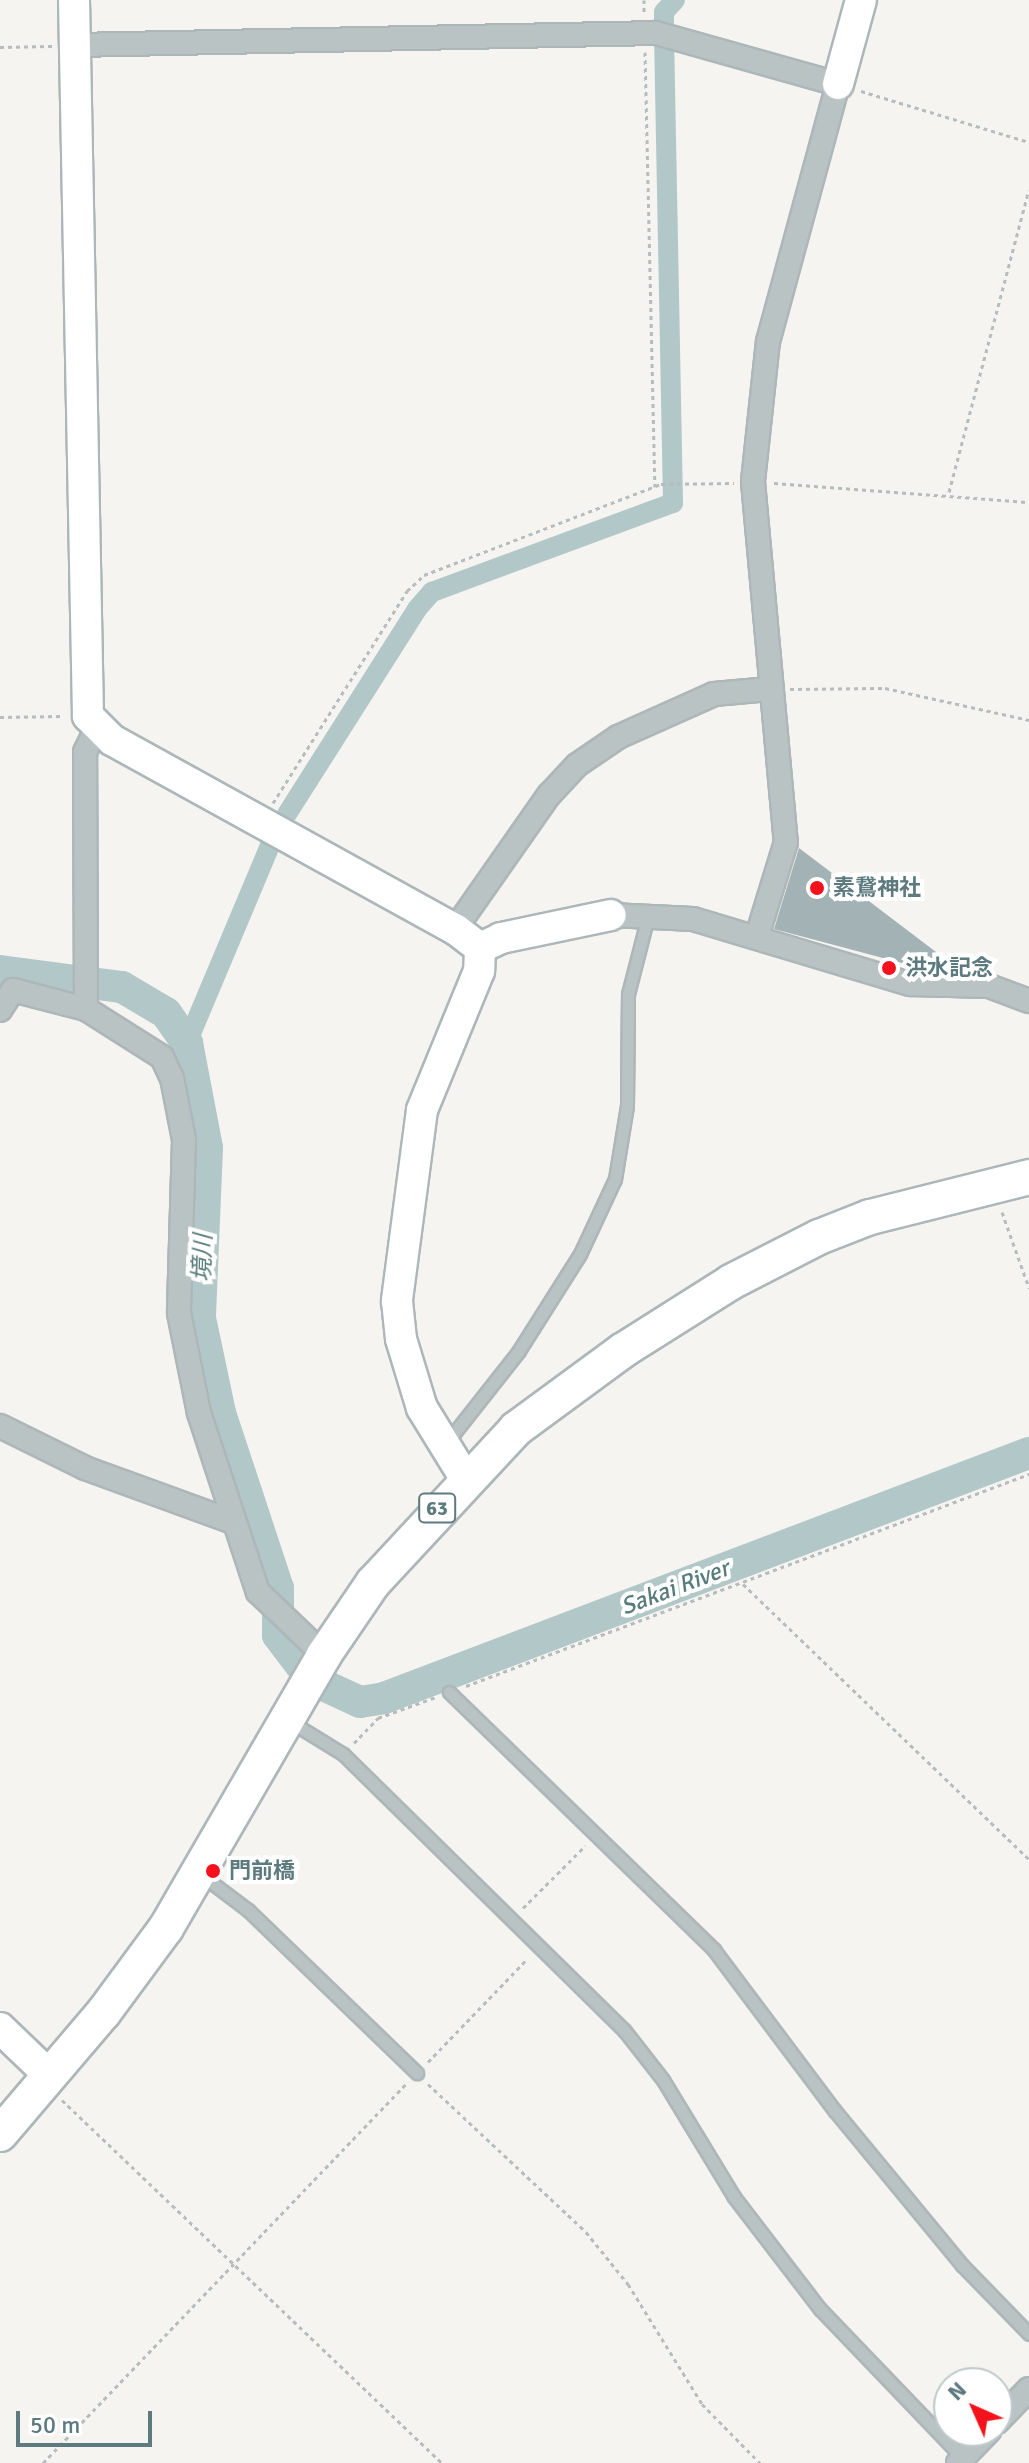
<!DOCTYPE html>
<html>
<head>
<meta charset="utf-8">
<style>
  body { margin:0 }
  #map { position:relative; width:1029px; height:2463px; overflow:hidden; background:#f5f4f0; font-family:Signika,"Noto Sans JP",sans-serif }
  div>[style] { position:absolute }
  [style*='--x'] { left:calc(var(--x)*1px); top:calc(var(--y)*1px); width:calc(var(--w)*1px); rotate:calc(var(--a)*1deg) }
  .canal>* { height:20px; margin:-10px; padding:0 10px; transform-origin:10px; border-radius:10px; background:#b2c7c7 }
  .river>* { height:32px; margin:-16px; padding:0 16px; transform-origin:16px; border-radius:16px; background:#b2c7c7 }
  .building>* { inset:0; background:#a3b2b4 }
  .path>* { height:3px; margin-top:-1.5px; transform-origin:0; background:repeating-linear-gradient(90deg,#b7bcbe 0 4px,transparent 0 8px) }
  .roads { filter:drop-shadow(2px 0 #adb7b9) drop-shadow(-2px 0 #adb7b9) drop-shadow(0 2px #adb7b9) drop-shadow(0 -2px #adb7b9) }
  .lane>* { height:11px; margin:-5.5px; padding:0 5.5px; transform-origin:5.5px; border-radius:5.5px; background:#bac3c4 }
  .street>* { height:22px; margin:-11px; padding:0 11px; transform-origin:11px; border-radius:11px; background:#bac3c4 }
  .secondary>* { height:30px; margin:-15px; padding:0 15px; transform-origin:15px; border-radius:15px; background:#fff }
  .primary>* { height:34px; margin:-17px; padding:0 17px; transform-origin:17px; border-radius:17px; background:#fff }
  .dots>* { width:22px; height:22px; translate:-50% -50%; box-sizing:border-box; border:4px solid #fff; border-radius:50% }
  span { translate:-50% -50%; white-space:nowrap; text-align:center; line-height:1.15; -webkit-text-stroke:8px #fff; paint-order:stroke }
  .shield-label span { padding:2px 6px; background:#fff; border:2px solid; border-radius:6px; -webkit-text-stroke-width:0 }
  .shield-label { font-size:20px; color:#5d7a7f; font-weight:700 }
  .poi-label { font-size:22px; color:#5d7a7f; font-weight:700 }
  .left { translate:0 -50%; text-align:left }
  .water-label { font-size:24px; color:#587b7b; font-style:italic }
  .north { position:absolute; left:933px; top:2367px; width:80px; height:80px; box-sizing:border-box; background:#fff; border:2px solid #becacc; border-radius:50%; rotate:315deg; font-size:22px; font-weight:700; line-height:32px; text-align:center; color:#5d7a7f }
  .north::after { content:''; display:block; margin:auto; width:28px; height:36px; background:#f4121d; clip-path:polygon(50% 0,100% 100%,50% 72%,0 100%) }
  .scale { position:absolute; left:16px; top:2411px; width:136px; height:36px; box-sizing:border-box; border:4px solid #5d7a7f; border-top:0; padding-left:10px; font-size:24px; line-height:28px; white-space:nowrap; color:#5d7a7f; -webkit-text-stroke:6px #fff; paint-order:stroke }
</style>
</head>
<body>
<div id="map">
  <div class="canal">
    <div style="--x:664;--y:29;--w:17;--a:-90"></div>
    <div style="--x:664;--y:12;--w:16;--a:-47"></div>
    <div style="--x:287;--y:814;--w:243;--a:-57.6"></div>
    <div style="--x:417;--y:609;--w:23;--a:-49"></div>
    <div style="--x:432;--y:592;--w:257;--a:-20.3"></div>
    <div style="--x:673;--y:503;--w:461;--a:-91.1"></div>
    <div style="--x:187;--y:1043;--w:214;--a:-67.2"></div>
  </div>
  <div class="river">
    <div style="--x:0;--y:971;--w:123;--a:7.5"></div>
    <div style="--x:122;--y:987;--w:51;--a:30.6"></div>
    <div style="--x:166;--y:1013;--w:37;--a:55"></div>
    <div style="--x:187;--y:1043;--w:107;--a:79.2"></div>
    <div style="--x:207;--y:1148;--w:170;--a:92.4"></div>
    <div style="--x:200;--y:1318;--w:97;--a:78.1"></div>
    <div style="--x:220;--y:1413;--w:184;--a:71.7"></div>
    <div style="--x:278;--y:1588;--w:47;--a:90"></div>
    <div style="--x:278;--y:1635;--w:39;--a:53"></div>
    <div style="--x:321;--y:1684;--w:43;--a:24.8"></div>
    <div style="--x:360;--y:1702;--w:24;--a:-9"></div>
    <div style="--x:384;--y:1698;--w:690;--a:-20.8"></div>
  </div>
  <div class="building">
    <div style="clip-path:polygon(799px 848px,936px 952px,928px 970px,774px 929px)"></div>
  </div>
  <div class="path">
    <div style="--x:644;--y:0;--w:12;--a:90"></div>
    <div style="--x:0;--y:47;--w:52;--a:-1.1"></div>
    <div style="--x:645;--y:52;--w:435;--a:88.7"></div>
    <div style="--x:861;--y:91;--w:176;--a:16.9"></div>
    <div style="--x:774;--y:483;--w:256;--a:4.3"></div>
    <div style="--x:949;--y:492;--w:312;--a:-75.2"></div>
    <div style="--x:790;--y:689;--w:95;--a:-0.6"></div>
    <div style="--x:885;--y:688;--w:148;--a:12.5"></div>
    <div style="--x:0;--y:717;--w:64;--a:-0.9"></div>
    <div style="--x:273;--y:803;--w:251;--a:-57.7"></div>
    <div style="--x:407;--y:591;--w:23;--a:-43"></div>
    <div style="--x:424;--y:575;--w:254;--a:-21"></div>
    <div style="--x:661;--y:484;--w:73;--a:-0.8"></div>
    <div style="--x:1002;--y:1212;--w:81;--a:70.4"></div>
    <div style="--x:743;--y:1584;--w:397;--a:43.9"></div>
    <div style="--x:466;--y:1686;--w:602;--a:-20.63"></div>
    <div style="--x:354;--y:1743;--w:35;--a:-46"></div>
    <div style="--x:378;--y:1718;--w:62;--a:-19.9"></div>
    <div style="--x:523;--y:1908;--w:88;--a:-45"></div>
    <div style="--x:428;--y:2062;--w:144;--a:-46.1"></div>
    <div style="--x:428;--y:2084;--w:216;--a:43.1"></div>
    <div style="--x:586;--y:2232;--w:67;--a:51.1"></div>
    <div style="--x:628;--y:2284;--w:141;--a:58.3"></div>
    <div style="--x:702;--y:2404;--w:83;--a:45.5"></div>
    <div style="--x:62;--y:2100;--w:526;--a:43.69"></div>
    <div style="--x:43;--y:2463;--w:525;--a:-46.24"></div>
  </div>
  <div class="roads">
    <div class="lane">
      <div style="--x:447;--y:1442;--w:115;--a:-51.7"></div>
      <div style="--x:518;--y:1352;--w:116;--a:-57.7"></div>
      <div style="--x:580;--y:1254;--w:83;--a:-65"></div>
      <div style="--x:615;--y:1179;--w:74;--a:-80.7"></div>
      <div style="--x:627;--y:1106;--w:112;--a:-89.5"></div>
      <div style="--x:628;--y:994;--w:81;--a:-75.6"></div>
      <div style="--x:449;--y:1692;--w:370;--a:44.2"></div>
      <div style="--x:714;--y:1950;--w:201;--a:53.1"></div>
      <div style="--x:835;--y:2111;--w:200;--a:50.5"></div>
      <div style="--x:962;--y:2265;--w:96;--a:45.8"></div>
      <div style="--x:291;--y:1722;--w:61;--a:31.6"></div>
      <div style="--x:343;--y:1754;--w:394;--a:44.5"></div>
      <div style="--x:624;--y:2030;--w:63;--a:52"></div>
      <div style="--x:663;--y:2080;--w:137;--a:58.7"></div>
      <div style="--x:734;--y:2197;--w:141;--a:52.5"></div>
      <div style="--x:820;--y:2309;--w:207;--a:46.2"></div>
      <div style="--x:200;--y:1874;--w:60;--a:36.9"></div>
      <div style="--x:248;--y:1910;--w:235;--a:44"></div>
    </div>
    <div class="street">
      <div style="--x:75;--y:45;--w:581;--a:-1.18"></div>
      <div style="--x:656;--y:33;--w:189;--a:15.7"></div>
      <div style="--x:838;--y:84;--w:266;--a:105.2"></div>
      <div style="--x:768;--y:341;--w:142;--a:96.1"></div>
      <div style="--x:753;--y:482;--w:362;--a:84.8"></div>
      <div style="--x:786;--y:842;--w:98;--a:107.1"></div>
      <div style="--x:611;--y:915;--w:82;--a:2.8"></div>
      <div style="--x:693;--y:919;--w:227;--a:16.7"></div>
      <div style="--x:910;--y:984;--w:79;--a:1.5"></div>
      <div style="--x:989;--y:986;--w:43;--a:20.6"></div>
      <div style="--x:455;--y:929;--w:164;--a:-55"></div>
      <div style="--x:549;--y:795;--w:41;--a:-47"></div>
      <div style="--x:577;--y:765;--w:50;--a:-34.3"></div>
      <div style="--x:618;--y:737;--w:105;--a:-24.1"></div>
      <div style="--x:714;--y:694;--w:56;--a:-5.1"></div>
      <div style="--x:86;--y:1009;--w:257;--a:-90.2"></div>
      <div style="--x:85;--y:752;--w:25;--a:-64"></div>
      <div style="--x:0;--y:1010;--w:24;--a:-57"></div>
      <div style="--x:13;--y:990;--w:75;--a:14.6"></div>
      <div style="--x:86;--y:1009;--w:90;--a:32.3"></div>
      <div style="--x:162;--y:1057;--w:23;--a:65"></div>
      <div style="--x:172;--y:1078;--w:63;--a:79"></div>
      <div style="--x:184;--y:1140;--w:173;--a:91.7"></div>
      <div style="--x:179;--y:1313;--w:102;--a:78.7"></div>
      <div style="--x:199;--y:1413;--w:188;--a:71.8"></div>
      <div style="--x:258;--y:1592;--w:91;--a:43.7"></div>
      <div style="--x:0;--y:1426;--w:95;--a:26.3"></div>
      <div style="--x:85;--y:1468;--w:158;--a:20"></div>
      <div style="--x:997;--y:2422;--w:46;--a:-45.9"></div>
      <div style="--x:958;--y:2463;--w:45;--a:-45.9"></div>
    </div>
    <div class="secondary">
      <div style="--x:74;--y:0;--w:716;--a:88.88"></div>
      <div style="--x:88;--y:716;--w:34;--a:45"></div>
      <div style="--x:112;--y:740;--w:392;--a:28.9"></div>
      <div style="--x:455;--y:929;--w:31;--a:37"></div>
      <div style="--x:480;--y:948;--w:23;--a:92"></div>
      <div style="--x:479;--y:971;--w:150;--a:112.3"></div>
      <div style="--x:422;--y:1110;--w:193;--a:97.5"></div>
      <div style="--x:397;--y:1301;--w:38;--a:84"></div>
      <div style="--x:401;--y:1339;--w:72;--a:73.1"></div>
      <div style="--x:422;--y:1408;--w:82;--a:58.4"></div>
      <div style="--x:838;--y:84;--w:87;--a:-74.7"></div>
      <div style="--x:480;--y:948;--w:23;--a:-25"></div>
      <div style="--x:501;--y:938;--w:112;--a:-11.8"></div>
      <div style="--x:0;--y:2028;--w:69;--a:43.8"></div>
    </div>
    <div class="primary">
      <div style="--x:0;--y:2134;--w:160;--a:-49.6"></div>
      <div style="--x:104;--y:2012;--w:104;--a:-53.6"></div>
      <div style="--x:166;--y:1928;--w:315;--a:-59.9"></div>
      <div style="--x:324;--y:1655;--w:87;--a:-55.8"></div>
      <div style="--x:373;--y:1583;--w:210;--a:-47.1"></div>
      <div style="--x:516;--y:1429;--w:132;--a:-36.3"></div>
      <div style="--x:622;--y:1351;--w:129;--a:-32.3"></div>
      <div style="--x:731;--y:1282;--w:99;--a:-27.1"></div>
      <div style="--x:819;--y:1237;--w:55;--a:-21.4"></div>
      <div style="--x:870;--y:1217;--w:164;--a:-14.1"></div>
    </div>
  </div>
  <div class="dots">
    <div style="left:817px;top:888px;background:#f4121d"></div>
    <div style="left:889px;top:968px;background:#f4121d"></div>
    <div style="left:213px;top:1871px;background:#f4121d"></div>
  </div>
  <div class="shield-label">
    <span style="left:437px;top:1508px">63</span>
  </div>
  <div class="poi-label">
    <span class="left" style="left:833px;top:888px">素鵞神社</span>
    <span class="left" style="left:905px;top:968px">洪水記念</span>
    <span class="left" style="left:229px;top:1871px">門前橋</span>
  </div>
  <div class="water-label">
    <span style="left:203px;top:1258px;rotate:-88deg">境川</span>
    <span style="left:675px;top:1588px;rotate:-21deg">Sakai River</span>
  </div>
  <div class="north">N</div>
  <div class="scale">50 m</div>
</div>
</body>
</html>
